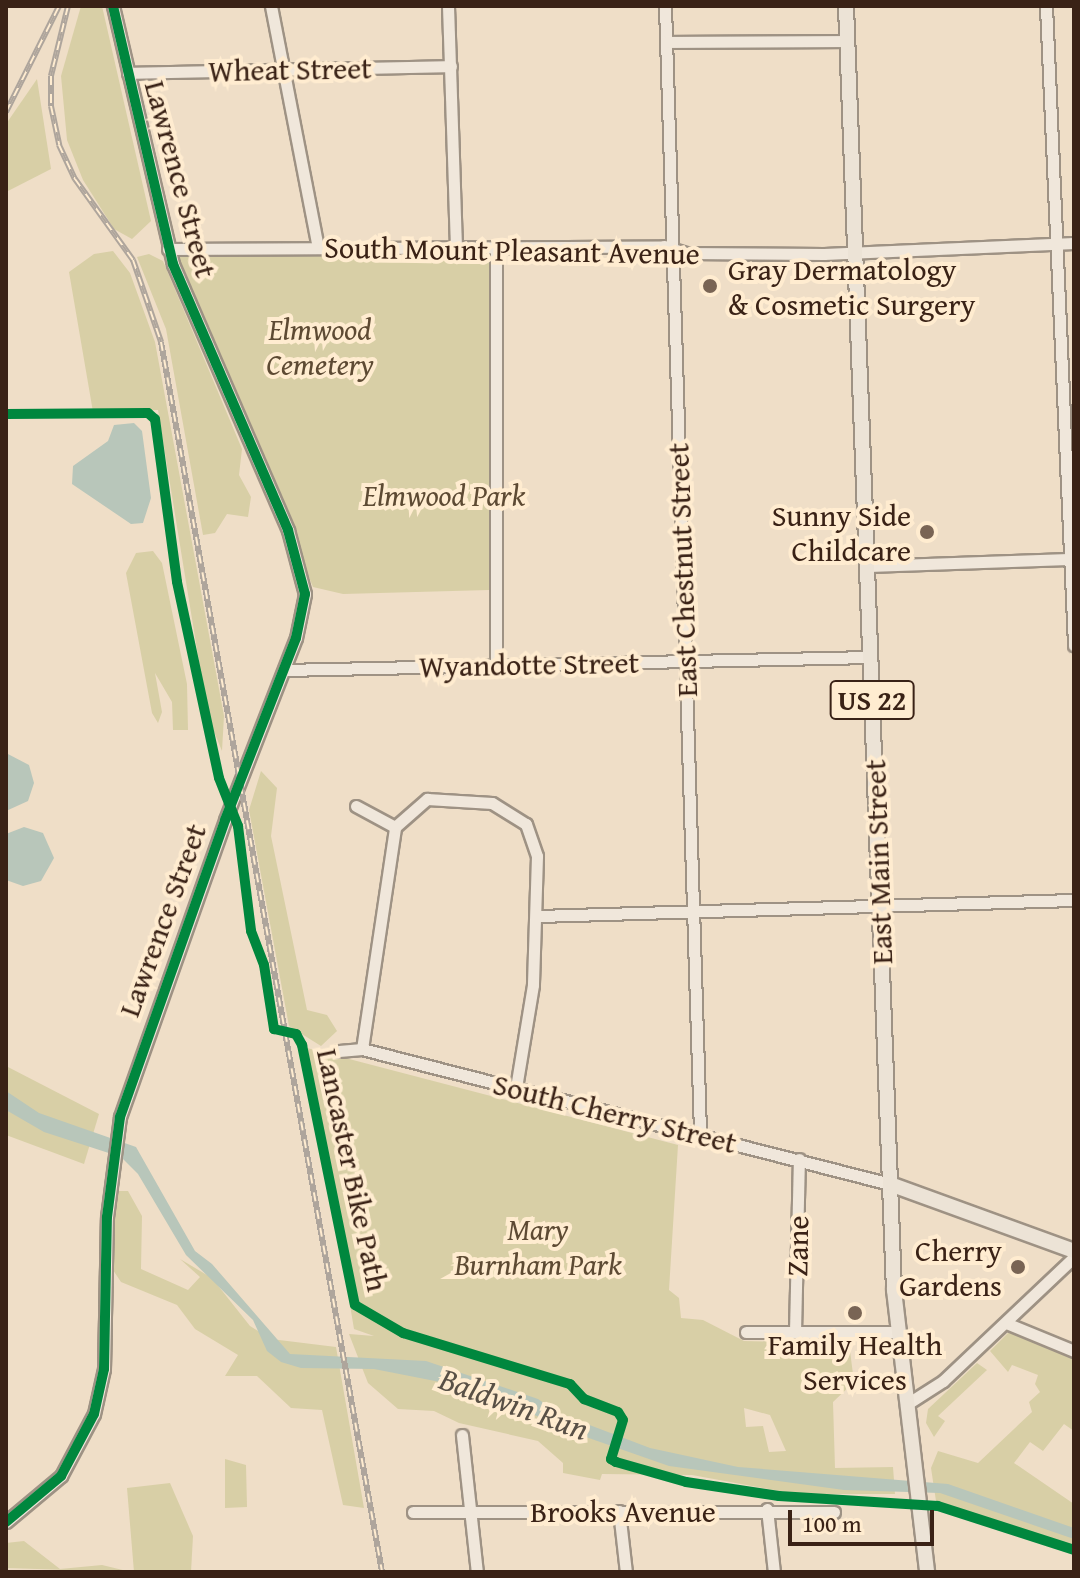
<!DOCTYPE html>
<html>
<head>
<meta charset="utf-8">
<style>
  body { margin:0 }
  #map { position:relative; width:1080px; height:1578px; overflow:hidden; background:#efdec7; font-family:"Gentium Book Plus",serif }
  div>[style] { position:absolute }
  [style*='--x'] { left:calc(var(--x)*1px); top:calc(var(--y)*1px); width:calc(var(--w)*1px); rotate:calc(var(--a)*1deg) }
  .green>* { inset:0; background:#d8cfa6 }
  .water>* { inset:0; background:#b8c6ba }
  .roads { filter:drop-shadow(2px 0 #9e9284) drop-shadow(-2px 0 #9e9284) drop-shadow(0 2px #9e9284) drop-shadow(0 -2px #9e9284) }
  .minor>* { height:11px; margin:-5.5px; padding:0 5.5px; transform-origin:5.5px; border-radius:5.5px; background:#f0e7db }
  .major>* { height:14px; margin:-7px; padding:0 7px; transform-origin:7px; border-radius:7px; background:#ece3d6 }
  .rail>* { height:6px; margin-top:-3px; transform-origin:0; background:repeating-linear-gradient(90deg,#ffecd0 0 9px,#aea59c 0 18px); box-sizing:border-box; border-block:2px solid #aea59c }
  .cycleway>* { height:10px; margin:-5px; padding:0 5px; transform-origin:5px; border-radius:5px; background:#00873e }
  .dots>* { width:22px; height:22px; translate:-50% -50%; box-sizing:border-box; border:4px solid #ffecd0; border-radius:50% }
  span { translate:-50% -50%; white-space:nowrap; text-align:center; line-height:1.15; -webkit-text-stroke:8px #ffecd0; paint-order:stroke }
  .shield-label span { padding:2px 6px; background:#ffecd0; border:2px solid; border-radius:6px; -webkit-text-stroke-width:0 }
  .shield-label { font-size:28px; color:#3a2216; font-weight:700 }
  .street-label { font-size:30px; color:#3a2216 }
  .poi-label { font-size:30px; color:#3a2216 }
  .left { translate:0 -50%; text-align:left }
  .right { translate:-100% -50%; text-align:right }
  .park-label { font-size:30px; color:#5d4a33; font-style:italic }
  .water-label { font-size:32px; color:#595046; font-style:italic }
  .frame { position:absolute; inset:0; border:8px solid #3a2216; pointer-events:none }
  .scale { position:absolute; left:788px; top:1510px; width:146px; height:36px; box-sizing:border-box; border:4px solid #3a2216; border-top:0; padding-left:10px; font-size:24px; line-height:28px; white-space:nowrap; color:#3a2216; -webkit-text-stroke:6px #ffecd0; paint-order:stroke }
</style>
</head>
<body>
<div id="map">
  <div class="green">
    <div style="clip-path:polygon(81px 6px,102px 6px,151px 221px,132px 239px,114px 229px,83px 180px,67px 140px,61px 76px)"></div>
    <div style="clip-path:polygon(37px 79px,51px 169px,6px 192px,6px 124px)"></div>
    <div style="clip-path:polygon(113px 251px,130px 273px,155px 342px,224px 716px,222px 751px,208px 717px,158px 410px,93px 412px,69px 272px,94px 254px)"></div>
    <div style="clip-path:polygon(374px 252px,489px 258px,489px 590px,343px 594px,313px 587px,179px 260px,181px 254px)"></div>
    <div style="clip-path:polygon(149px 254px,163px 261px,242px 449px,239px 475px,251px 497px,248px 517px,227px 514px,215px 533px,203px 535px,166px 329px,137px 257px)"></div>
    <div style="clip-path:polygon(153px 551px,162px 563px,187px 684px,188px 730px,173px 730px,172px 702px,155px 673px,162px 712px,158px 723px,152px 713px,126px 573px,136px 553px)"></div>
    <div style="clip-path:polygon(261px 771px,277px 788px,271px 836px,307px 1010px,327px 1015px,337px 1031px,321px 1046px,289px 1026px,249px 810px)"></div>
    <div style="clip-path:polygon(evenodd,307px 1048px,678px 1145px,669px 1290px,679px 1298px,681px 1318px,703px 1320px,744px 1341px,849px 1343px,854px 1382px,833px 1402px,835px 1468px,893px 1467px,895px 1494px,796px 1494px,692px 1475px,602px 1474px,600px 1480px,563px 1473px,563px 1463px,538px 1441px,459px 1423px,434px 1411px,398px 1409px,368px 1383px,349px 1334px,374px 1336px,354px 1329px,307px 1048px,744px 1408px,770px 1415px,786px 1451px,769px 1452px,763px 1426px,746px 1427px,744px 1408px)"></div>
    <div style="clip-path:polygon(6px 1066px,99px 1114px,84px 1164px,6px 1135px)"></div>
    <div style="clip-path:polygon(116px 1191px,128px 1191px,142px 1216px,141px 1269px,188px 1290px,200px 1277px,180px 1259px,212px 1278px,250px 1326px,271px 1339px,336px 1347px,364px 1508px,343px 1505px,322px 1410px,291px 1408px,257px 1376px,225px 1376px,238px 1355px,195px 1329px,177px 1305px,121px 1282px,113px 1270px)"></div>
    <div style="clip-path:polygon(1011px 1330px,1074px 1353px,1074px 1431px,1064px 1424px,1043px 1451px,1030px 1442px,1014px 1463px,1074px 1504px,1074px 1547px,936px 1501px,931px 1468px,938px 1451px,978px 1463px,1032px 1412px,1029px 1402px,1040px 1392px,1035px 1384px,1038px 1375px,1012px 1365px,1008px 1372px,990px 1351px)"></div>
    <div style="clip-path:polygon(977px 1363px,987px 1370px,938px 1416px,945px 1421px,934px 1437px,926px 1423px,928px 1409px)"></div>
    <div style="clip-path:polygon(225px 1459px,246px 1465px,247px 1507px,225px 1508px)"></div>
    <div style="clip-path:polygon(170px 1483px,193px 1536px,191px 1572px,134px 1572px,127px 1488px)"></div>
    <div style="clip-path:polygon(24px 1541px,60px 1569px,102px 1565px,131px 1572px,6px 1568px,6px 1543px)"></div>
  </div>
  <div class="water">
    <div style="clip-path:polygon(134px 423px,142px 431px,151px 498px,143px 523px,131px 524px,72px 484px,73px 466px,108px 441px,114px 425px)"></div>
    <div style="clip-path:polygon(6px 753px,29px 765px,34px 783px,28px 801px,6px 811px)"></div>
    <div style="clip-path:polygon(24px 827px,43px 833px,54px 858px,41px 881px,23px 886px,6px 880px,6px 834px)"></div>
    <div style="clip-path:polygon(6px 1091px,39px 1113px,136px 1147px,195px 1251px,212px 1264px,290px 1354px,426px 1361px,538px 1399px,558px 1413px,650px 1448px,738px 1467px,948px 1484px,1074px 1528px,1074px 1539px,940px 1493px,844px 1490px,669px 1466px,563px 1429px,486px 1391px,374px 1369px,301px 1368px,281px 1362px,267px 1351px,253px 1320px,186px 1255px,138px 1174px,121px 1157px,44px 1132px,6px 1110px)"></div>
  </div>
  <div class="roads">
    <div class="minor">
      <div style="--x:271;--y:6;--w:246;--a:79"></div>
      <div style="--x:448;--y:6;--w:242;--a:88.1"></div>
      <div style="--x:665;--y:6;--w:1130;--a:88.22"></div>
      <div style="--x:1046;--y:6;--w:640;--a:87.49"></div>
      <div style="--x:666;--y:42;--w:181;--a:-0.3"></div>
      <div style="--x:128;--y:73;--w:323;--a:-1.2"></div>
      <div style="--x:168;--y:249;--w:496;--a:-0.3"></div>
      <div style="--x:664;--y:246;--w:22;--a:18"></div>
      <div style="--x:685;--y:253;--w:139;--a:0.4"></div>
      <div style="--x:824;--y:254;--w:250;--a:-2.5"></div>
      <div style="--x:867;--y:566;--w:203;--a:-2"></div>
      <div style="--x:496;--y:665;--w:418;--a:-90"></div>
      <div style="--x:284;--y:670;--w:586;--a:-1.27"></div>
      <div style="--x:356;--y:806;--w:44;--a:28.3"></div>
      <div style="--x:538;--y:916;--w:536;--a:-1.71"></div>
      <div style="--x:362;--y:1049;--w:224;--a:-81.5"></div>
      <div style="--x:395;--y:827;--w:43;--a:-41.2"></div>
      <div style="--x:427;--y:799;--w:65;--a:3.5"></div>
      <div style="--x:492;--y:803;--w:40;--a:32"></div>
      <div style="--x:526;--y:824;--w:34;--a:71"></div>
      <div style="--x:537;--y:856;--w:129;--a:91.8"></div>
      <div style="--x:533;--y:985;--w:104;--a:99.4"></div>
      <div style="--x:339;--y:1051;--w:23;--a:-5"></div>
      <div style="--x:362;--y:1049;--w:545;--a:14.34"></div>
      <div style="--x:1006;--y:1323;--w:74;--a:22.4"></div>
      <div style="--x:746;--y:1332;--w:151;--a:0"></div>
      <div style="--x:795;--y:1332;--w:173;--a:-88.7"></div>
      <div style="--x:907;--y:1404;--w:43;--a:-32.6"></div>
      <div style="--x:943;--y:1381;--w:180;--a:-43.4"></div>
      <div style="--x:462;--y:1435;--w:138;--a:83.8"></div>
      <div style="--x:767;--y:1509;--w:63;--a:83.7"></div>
      <div style="--x:619;--y:1511;--w:61;--a:83.5"></div>
      <div style="--x:413;--y:1512;--w:421;--a:0"></div>
      <div style="--x:6;--y:1522;--w:72;--a:-39.9"></div>
      <div style="--x:61;--y:1476;--w:70;--a:-62"></div>
      <div style="--x:94;--y:1414;--w:46;--a:-77.5"></div>
      <div style="--x:104;--y:1369;--w:152;--a:-88.9"></div>
      <div style="--x:107;--y:1217;--w:101;--a:-82.6"></div>
      <div style="--x:120;--y:1117;--w:315;--a:-70.5"></div>
      <div style="--x:225;--y:820;--w:195;--a:-68.7"></div>
      <div style="--x:296;--y:638;--w:45;--a:-78.4"></div>
      <div style="--x:305;--y:594;--w:66;--a:-104.9"></div>
      <div style="--x:288;--y:530;--w:290;--a:-113.4"></div>
      <div style="--x:173;--y:264;--w:265;--a:-103.1"></div>
    </div>
    <div class="major">
      <div style="--x:846;--y:6;--w:1285;--a:87.86"></div>
      <div style="--x:894;--y:1290;--w:284;--a:83.3"></div>
      <div style="--x:890;--y:1184;--w:196;--a:20"></div>
    </div>
  </div>
  <div class="rail">
    <div style="--x:68;--y:6;--w:72;--a:103.7"></div>
    <div style="--x:51;--y:76;--w:30;--a:90"></div>
    <div style="--x:51;--y:106;--w:40;--a:78"></div>
    <div style="--x:59;--y:145;--w:38;--a:65"></div>
    <div style="--x:75;--y:179;--w:100;--a:54.4"></div>
    <div style="--x:133;--y:260;--w:87;--a:71.1"></div>
    <div style="--x:161;--y:342;--w:1250;--a:79.81"></div>
    <div style="--x:6;--y:112;--w:119;--a:-63.4"></div>
  </div>
  <div class="cycleway">
    <div style="--x:6;--y:414;--w:142;--a:-0.4"></div>
    <div style="--x:148;--y:413;--w:9;--a:41"></div>
    <div style="--x:155;--y:419;--w:164;--a:82.3"></div>
    <div style="--x:177;--y:582;--w:200;--a:77.9"></div>
    <div style="--x:219;--y:778;--w:52;--a:68.4"></div>
    <div style="--x:238;--y:826;--w:106;--a:82.9"></div>
    <div style="--x:251;--y:931;--w:36;--a:69"></div>
    <div style="--x:264;--y:965;--w:65;--a:81.1"></div>
    <div style="--x:274;--y:1029;--w:23;--a:13"></div>
    <div style="--x:296;--y:1034;--w:13;--a:61"></div>
    <div style="--x:302;--y:1045;--w:265;--a:78.5"></div>
    <div style="--x:355;--y:1305;--w:56;--a:30.3"></div>
    <div style="--x:403;--y:1333;--w:175;--a:17"></div>
    <div style="--x:570;--y:1384;--w:21;--a:47"></div>
    <div style="--x:584;--y:1399;--w:36;--a:21"></div>
    <div style="--x:618;--y:1412;--w:9;--a:58"></div>
    <div style="--x:623;--y:1420;--w:41;--a:107.1"></div>
    <div style="--x:611;--y:1459;--w:6;--a:31"></div>
    <div style="--x:616;--y:1462;--w:73;--a:15.9"></div>
    <div style="--x:686;--y:1482;--w:94;--a:8.6"></div>
    <div style="--x:779;--y:1496;--w:159;--a:3.6"></div>
    <div style="--x:938;--y:1506;--w:143;--a:17.9"></div>
    <div style="--x:6;--y:1522;--w:72;--a:-39.9"></div>
    <div style="--x:61;--y:1476;--w:70;--a:-62"></div>
    <div style="--x:94;--y:1414;--w:46;--a:-77.5"></div>
    <div style="--x:104;--y:1369;--w:152;--a:-88.9"></div>
    <div style="--x:107;--y:1217;--w:101;--a:-82.6"></div>
    <div style="--x:120;--y:1117;--w:315;--a:-70.5"></div>
    <div style="--x:225;--y:820;--w:195;--a:-68.7"></div>
    <div style="--x:296;--y:638;--w:45;--a:-78.4"></div>
    <div style="--x:305;--y:594;--w:66;--a:-104.9"></div>
    <div style="--x:288;--y:530;--w:290;--a:-113.4"></div>
    <div style="--x:173;--y:264;--w:265;--a:-103.1"></div>
  </div>
  <div class="dots">
    <div style="left:710px;top:286px;background:#796454"></div>
    <div style="left:927px;top:532px;background:#796454"></div>
    <div style="left:1018px;top:1267px;background:#796454"></div>
    <div style="left:855px;top:1313px;background:#796454"></div>
  </div>
  <div class="shield-label">
    <span style="left:872px;top:700px">US 22</span>
  </div>
  <div class="street-label">
    <span style="left:290px;top:69px;rotate:-1deg">Wheat Street</span>
    <span style="left:181px;top:179px;rotate:75deg">Lawrence Street</span>
    <span style="left:512px;top:250px;rotate:1deg">South Mount Pleasant Avenue</span>
    <span style="left:682px;top:570px;rotate:-92deg">East Chestnut Street</span>
    <span style="left:529px;top:664px;rotate:-1deg">Wyandotte Street</span>
    <span style="left:878px;top:862px;rotate:-92deg">East Main Street</span>
    <span style="left:162px;top:920px;rotate:-70deg">Lawrence Street</span>
    <span style="left:615px;top:1113px;rotate:14deg">South Cherry Street</span>
    <span style="left:353px;top:1170px;rotate:78deg">Lancaster Bike Path</span>
    <span style="left:797px;top:1246px;rotate:-89deg">Zane</span>
    <span style="left:623px;top:1511px">Brooks Avenue</span>
  </div>
  <div class="poi-label">
    <span class="left" style="left:728px;top:286px">Gray Dermatology<br>&amp; Cosmetic Surgery</span>
    <span class="right" style="left:911px;top:532px">Sunny Side<br>Childcare</span>
    <span class="right" style="left:1002px;top:1267px">Cherry<br>Gardens</span>
    <span style="left:855px;top:1361px">Family Health<br>Services</span>
  </div>
  <div class="park-label">
    <span style="left:320px;top:346px">Elmwood<br>Cemetery</span>
    <span style="left:444px;top:495px">Elmwood Park</span>
    <span style="left:538px;top:1246px">Mary<br>Burnham Park</span>
  </div>
  <div class="water-label">
    <span style="left:514px;top:1404px;rotate:20deg">Baldwin Run</span>
  </div>
  <div class="frame"></div>
  <div class="scale">100 m</div>
</div>
</body>
</html>
